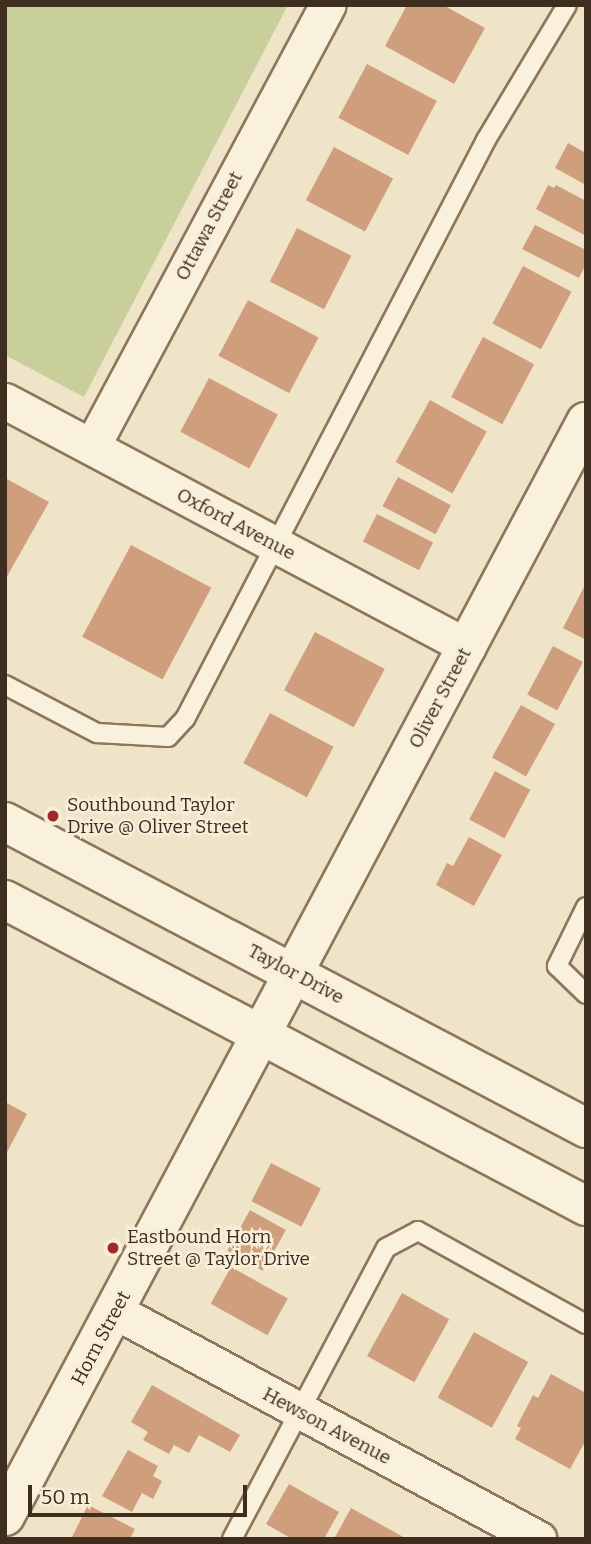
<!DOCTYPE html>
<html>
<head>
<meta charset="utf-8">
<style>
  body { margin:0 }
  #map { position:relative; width:591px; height:1544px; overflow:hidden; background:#f0e4c8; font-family:Bitter,serif }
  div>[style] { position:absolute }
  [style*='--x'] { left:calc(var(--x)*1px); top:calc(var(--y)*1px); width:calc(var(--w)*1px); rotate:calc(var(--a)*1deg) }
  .green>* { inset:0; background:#c9cf9b }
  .building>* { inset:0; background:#cf9f7d; transform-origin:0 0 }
  .roads { filter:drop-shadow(2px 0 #8d765c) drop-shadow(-2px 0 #8d765c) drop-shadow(0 2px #8d765c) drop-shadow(0 -2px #8d765c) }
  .lane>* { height:18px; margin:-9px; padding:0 9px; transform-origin:9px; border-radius:9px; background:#faf1dc }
  .street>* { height:35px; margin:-17.5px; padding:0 17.5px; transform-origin:17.5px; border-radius:17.5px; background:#faf1dc }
  .secondary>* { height:38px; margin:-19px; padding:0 19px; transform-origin:19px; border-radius:19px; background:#faf1dc }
  .dots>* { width:19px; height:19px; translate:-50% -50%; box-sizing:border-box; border:4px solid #f7eed8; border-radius:50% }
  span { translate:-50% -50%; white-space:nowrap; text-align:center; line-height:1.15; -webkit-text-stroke:5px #f7eed8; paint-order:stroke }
  .street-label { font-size:19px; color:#3d2e20 }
  .poi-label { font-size:19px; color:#3d2e20 }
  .left { translate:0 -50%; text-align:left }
  .frame { position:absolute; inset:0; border:7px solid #3d2e20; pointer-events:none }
  .scale { position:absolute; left:28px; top:1485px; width:219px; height:32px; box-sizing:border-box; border:4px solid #3d2e20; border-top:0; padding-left:9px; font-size:21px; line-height:24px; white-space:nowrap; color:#3d2e20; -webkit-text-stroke:5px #f7eed8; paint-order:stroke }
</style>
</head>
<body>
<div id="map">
  <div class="green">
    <div style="clip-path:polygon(5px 5px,288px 5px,84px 397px,5px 355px)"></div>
  </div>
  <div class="building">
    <div style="clip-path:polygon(407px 5px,443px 5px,485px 28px,454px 84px,385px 46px)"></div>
    <div style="left:367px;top:64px;width:79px;height:61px;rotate:28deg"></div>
    <div style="clip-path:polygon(568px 143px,586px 153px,586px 185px,555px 168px)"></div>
    <div style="left:334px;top:147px;width:67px;height:60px;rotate:28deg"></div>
    <div style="clip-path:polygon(548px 185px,554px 188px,556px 185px,586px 201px,586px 236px,536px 209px)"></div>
    <div style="clip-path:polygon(535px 225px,586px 250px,586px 264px,579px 278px,522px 249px)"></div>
    <div style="left:297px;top:228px;width:61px;height:60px;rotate:27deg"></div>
    <div style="left:523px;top:266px;width:55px;height:65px;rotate:28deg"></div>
    <div style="left:248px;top:300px;width:80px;height:63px;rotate:28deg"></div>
    <div style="left:483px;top:337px;width:58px;height:68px;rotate:28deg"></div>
    <div style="left:209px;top:378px;width:78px;height:61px;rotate:28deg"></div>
    <div style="left:430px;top:400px;width:65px;height:71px;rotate:29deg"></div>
    <div style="left:398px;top:477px;width:60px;height:33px;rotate:28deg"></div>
    <div style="clip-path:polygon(5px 478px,49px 502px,5px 580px)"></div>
    <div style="left:377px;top:514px;width:63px;height:31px;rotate:27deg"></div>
    <div style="left:131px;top:545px;width:91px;height:104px;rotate:28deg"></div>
    <div style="clip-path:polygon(586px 583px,586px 640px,563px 628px)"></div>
    <div style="left:315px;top:632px;width:79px;height:66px;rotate:28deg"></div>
    <div style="left:553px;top:646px;width:34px;height:55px;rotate:28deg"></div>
    <div style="left:521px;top:705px;width:39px;height:60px;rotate:29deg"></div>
    <div style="left:270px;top:713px;width:72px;height:57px;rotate:28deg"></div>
    <div style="left:495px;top:771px;width:40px;height:55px;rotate:28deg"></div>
    <div style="clip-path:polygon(469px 837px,502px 855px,474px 906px,436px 885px,447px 863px,453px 866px)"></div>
    <div style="clip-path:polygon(5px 1102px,27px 1114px,5px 1156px)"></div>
    <div style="left:271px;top:1163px;width:56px;height:43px;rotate:27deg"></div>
    <div style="left:250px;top:1210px;width:41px;height:47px;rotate:29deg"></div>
    <div style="left:231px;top:1267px;width:65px;height:42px;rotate:29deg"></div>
    <div style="left:402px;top:1293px;width:54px;height:72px;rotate:29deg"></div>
    <div style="left:474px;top:1332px;width:62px;height:75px;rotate:29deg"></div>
    <div style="clip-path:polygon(551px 1374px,586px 1393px,586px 1440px,570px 1469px,515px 1439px,521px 1428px,517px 1426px,533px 1395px,538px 1398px)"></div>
    <div style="clip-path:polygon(152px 1385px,240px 1435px,230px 1452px,199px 1435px,189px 1453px,174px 1445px,169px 1454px,143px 1440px,148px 1432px,131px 1422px)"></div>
    <div style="clip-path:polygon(128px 1450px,158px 1466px,153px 1476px,162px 1481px,153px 1499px,142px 1493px,132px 1512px,102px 1496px)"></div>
    <div style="clip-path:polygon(289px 1484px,339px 1512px,324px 1539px,292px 1539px,266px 1524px)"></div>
    <div style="clip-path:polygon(88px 1505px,135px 1529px,130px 1539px,71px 1539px)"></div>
    <div style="clip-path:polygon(351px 1508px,407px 1539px,334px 1539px)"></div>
  </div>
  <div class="roads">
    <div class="lane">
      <div style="--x:5;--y:685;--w:104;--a:27.6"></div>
      <div style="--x:97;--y:733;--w:71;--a:3.2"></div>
      <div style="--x:168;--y:737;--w:25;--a:-47"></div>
      <div style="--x:185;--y:719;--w:653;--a:-62.53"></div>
      <div style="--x:486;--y:140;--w:157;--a:-59"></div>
      <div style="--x:586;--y:907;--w:66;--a:116.2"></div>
      <div style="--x:557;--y:966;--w:40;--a:44"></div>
      <div style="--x:232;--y:1539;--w:329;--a:-62.1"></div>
      <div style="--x:386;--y:1248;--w:36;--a:-28"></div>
      <div style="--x:418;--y:1231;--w:192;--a:29"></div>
    </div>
    <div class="street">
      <div style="--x:5;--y:401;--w:524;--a:27.98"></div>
      <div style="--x:92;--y:446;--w:500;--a:-61.9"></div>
      <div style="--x:115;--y:1311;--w:481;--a:28.3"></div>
    </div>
    <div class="secondary">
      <div style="--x:5;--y:822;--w:657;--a:27.77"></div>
      <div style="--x:5;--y:900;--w:657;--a:27.77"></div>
      <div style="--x:5;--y:1516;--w:1239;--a:-62.03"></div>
    </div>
  </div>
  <div class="dots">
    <div style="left:53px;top:816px;background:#9e2a2b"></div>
    <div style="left:113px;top:1248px;background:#9e2a2b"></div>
  </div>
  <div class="street-label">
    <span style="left:209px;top:226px;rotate:-62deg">Ottawa Street</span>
    <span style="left:236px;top:524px;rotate:28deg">Oxford Avenue</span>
    <span style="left:440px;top:698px;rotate:-62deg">Oliver Street</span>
    <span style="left:296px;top:974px;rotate:28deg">Taylor Drive</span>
    <span style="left:101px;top:1338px;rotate:-62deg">Horn Street</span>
    <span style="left:327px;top:1426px;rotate:28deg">Hewson Avenue</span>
  </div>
  <div class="poi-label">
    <span class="left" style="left:67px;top:816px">Southbound Taylor<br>Drive @ Oliver Street</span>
    <span class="left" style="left:127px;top:1248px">Eastbound Horn<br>Street @ Taylor Drive</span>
  </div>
  <div class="frame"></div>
  <div class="scale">50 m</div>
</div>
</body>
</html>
